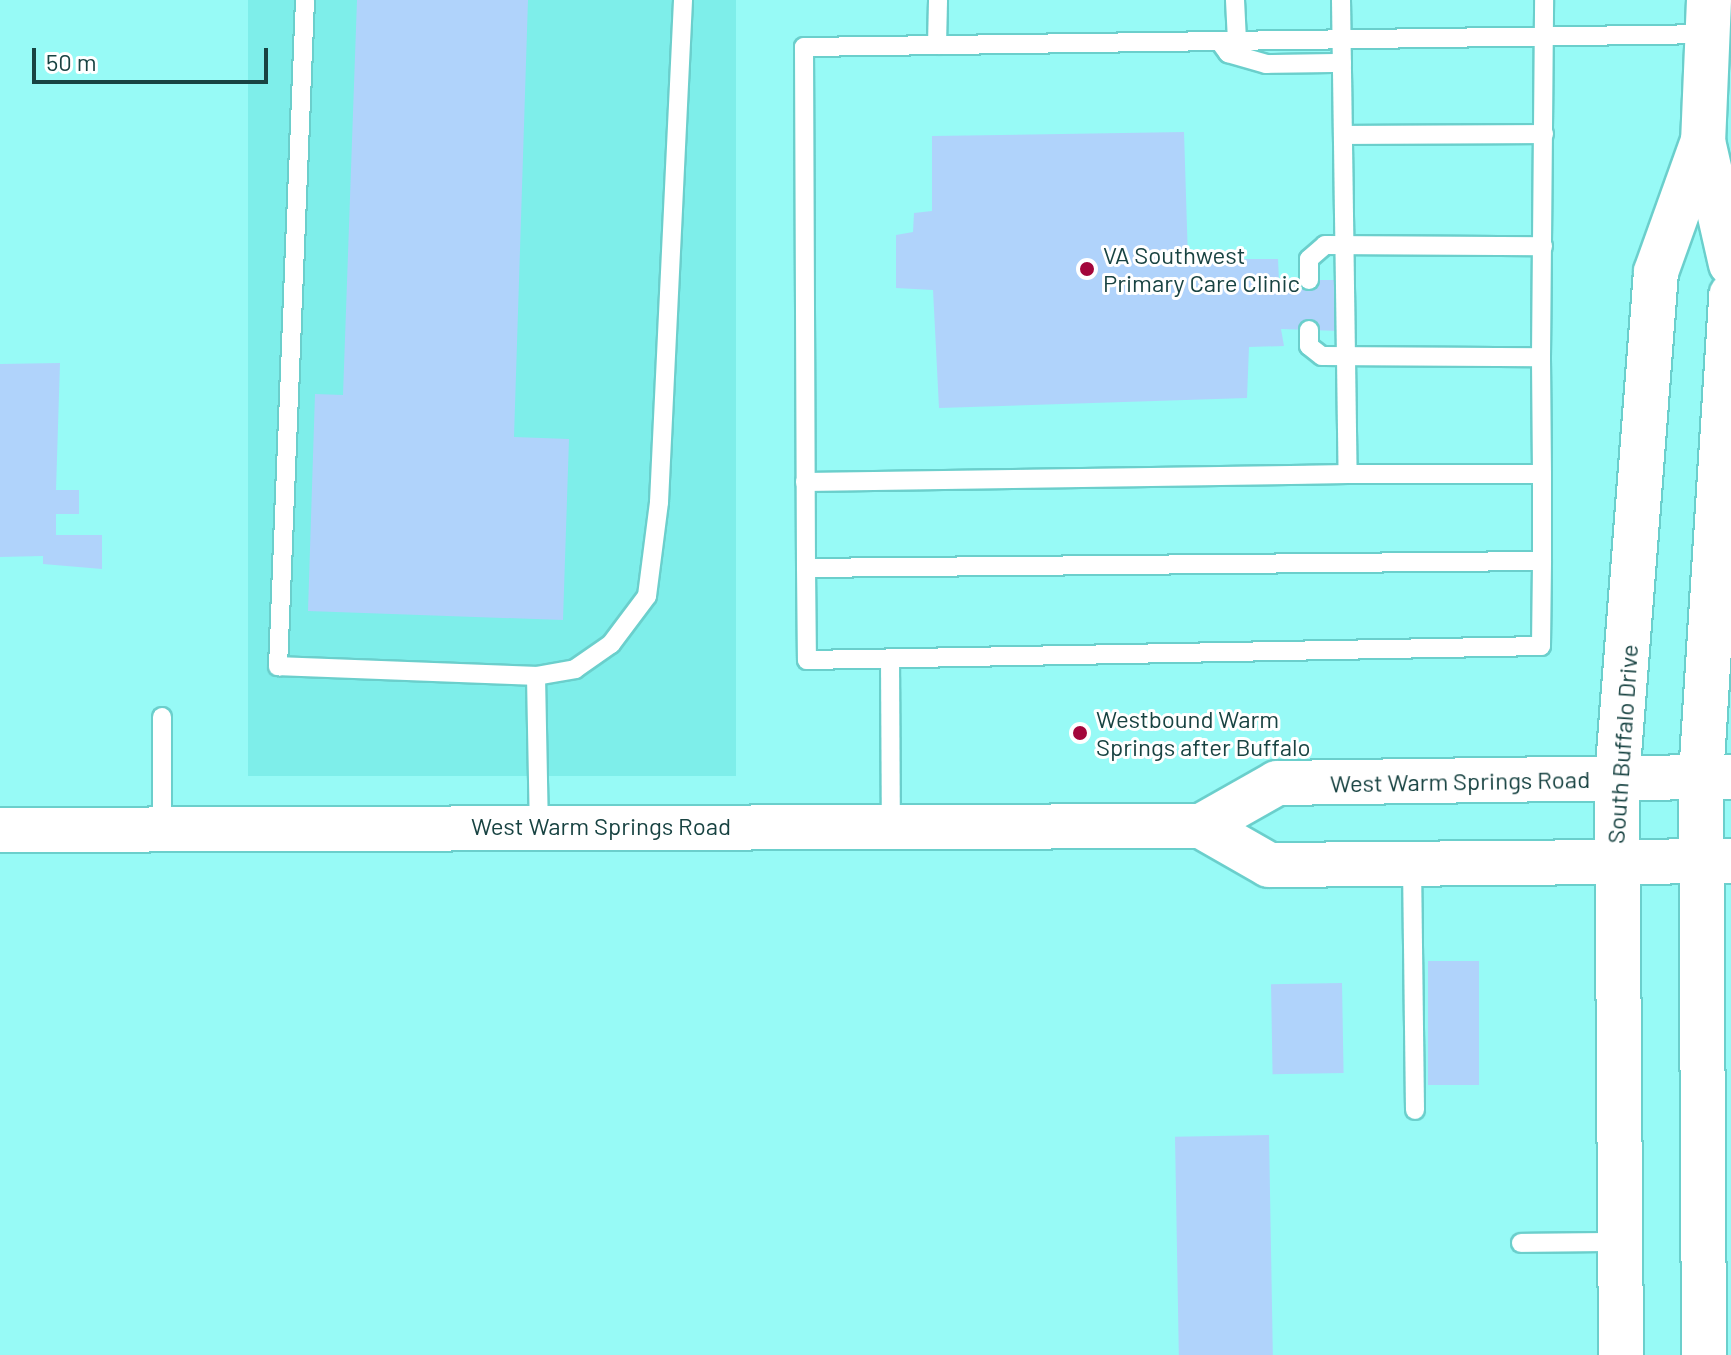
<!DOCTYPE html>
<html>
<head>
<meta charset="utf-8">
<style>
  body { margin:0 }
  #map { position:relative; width:1731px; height:1355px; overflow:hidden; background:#97faf6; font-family:Barlow,sans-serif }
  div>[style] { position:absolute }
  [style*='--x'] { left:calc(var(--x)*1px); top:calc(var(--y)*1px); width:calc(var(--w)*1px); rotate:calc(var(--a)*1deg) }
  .built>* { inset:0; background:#7eeeea; transform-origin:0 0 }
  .building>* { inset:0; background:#b0d3fb; transform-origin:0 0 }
  .roads { filter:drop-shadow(2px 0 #6bcfcc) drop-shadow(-2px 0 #6bcfcc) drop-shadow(0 2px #6bcfcc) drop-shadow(0 -2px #6bcfcc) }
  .service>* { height:18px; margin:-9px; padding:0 9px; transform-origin:9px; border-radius:9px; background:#fff }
  .secondary>* { height:44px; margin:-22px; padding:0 22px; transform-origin:22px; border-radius:22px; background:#fff }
  .dots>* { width:22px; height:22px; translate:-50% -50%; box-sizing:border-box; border:4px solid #fff; border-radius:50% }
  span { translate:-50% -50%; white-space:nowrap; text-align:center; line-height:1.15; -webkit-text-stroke:6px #fff; paint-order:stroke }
  .poi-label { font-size:24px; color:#184342 }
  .left { translate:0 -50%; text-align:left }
  .street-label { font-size:24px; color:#184342 }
  .scale { position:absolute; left:32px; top:48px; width:236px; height:36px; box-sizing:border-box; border:4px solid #184342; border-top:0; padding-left:10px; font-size:24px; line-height:28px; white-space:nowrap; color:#184342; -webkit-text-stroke:6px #fff; paint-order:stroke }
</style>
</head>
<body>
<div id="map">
  <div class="built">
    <div style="left:248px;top:0;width:488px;height:776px"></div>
  </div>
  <div class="building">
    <div style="clip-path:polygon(357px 0,528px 0,514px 437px,569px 439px,563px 620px,308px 611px,315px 394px,343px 395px)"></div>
    <div style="clip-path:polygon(1184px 132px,1188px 259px,1278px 259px,1279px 280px,1339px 280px,1340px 331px,1281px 329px,1284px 346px,1249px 347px,1247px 398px,939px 408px,933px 290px,896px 288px,896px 235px,913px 232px,914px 213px,932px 211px,932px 136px)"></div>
    <div style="clip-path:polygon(60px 363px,56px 490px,79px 490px,79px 514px,56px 514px,56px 535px,102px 535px,102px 569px,43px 564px,43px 556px,0 557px,0 364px)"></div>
    <div style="left:1428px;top:961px;width:51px;height:124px"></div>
    <div style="left:1342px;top:983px;width:90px;height:71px;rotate:89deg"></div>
    <div style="left:1269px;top:1135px;width:220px;height:94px;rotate:89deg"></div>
  </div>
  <div class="roads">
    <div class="service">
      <div style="--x:305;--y:0;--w:667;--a:92.32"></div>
      <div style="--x:278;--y:666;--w:258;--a:2.2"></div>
      <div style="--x:536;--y:676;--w:150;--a:88.9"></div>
      <div style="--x:1235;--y:0;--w:41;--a:87.2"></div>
      <div style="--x:1341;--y:0;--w:474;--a:89.2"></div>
      <div style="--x:1348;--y:474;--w:194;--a:0"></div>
      <div style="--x:1220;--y:42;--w:14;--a:54"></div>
      <div style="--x:1228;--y:53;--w:40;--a:16"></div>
      <div style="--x:1266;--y:64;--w:76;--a:-0.8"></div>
      <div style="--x:937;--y:45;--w:45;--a:-88.7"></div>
      <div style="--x:1343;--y:135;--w:201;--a:-0.3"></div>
      <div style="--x:1309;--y:280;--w:21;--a:-90"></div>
      <div style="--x:1309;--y:259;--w:21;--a:-41"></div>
      <div style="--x:1325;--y:245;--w:218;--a:0.3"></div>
      <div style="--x:1309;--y:330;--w:16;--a:90"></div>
      <div style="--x:1309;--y:346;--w:16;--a:38"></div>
      <div style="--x:1322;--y:356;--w:219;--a:0.3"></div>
      <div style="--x:805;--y:482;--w:543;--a:-0.84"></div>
      <div style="--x:1542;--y:561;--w:736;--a:179.46"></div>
      <div style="--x:806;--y:568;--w:92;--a:89.4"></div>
      <div style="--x:807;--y:660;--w:734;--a:-1.09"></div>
      <div style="--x:1541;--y:646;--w:85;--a:-89.3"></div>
      <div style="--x:1542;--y:561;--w:87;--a:-90"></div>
      <div style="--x:1542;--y:474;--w:117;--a:-90.5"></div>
      <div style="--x:1541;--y:357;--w:357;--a:-89.5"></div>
      <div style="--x:806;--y:568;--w:521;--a:-90.22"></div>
      <div style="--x:804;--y:47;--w:903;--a:-0.82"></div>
      <div style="--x:890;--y:659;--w:165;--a:89.7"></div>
      <div style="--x:536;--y:676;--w:40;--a:-10"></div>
      <div style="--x:575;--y:669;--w:44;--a:-34.8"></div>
      <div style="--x:611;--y:644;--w:60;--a:-53.1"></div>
      <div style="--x:647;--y:596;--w:95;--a:-82.7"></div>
      <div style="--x:659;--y:502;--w:503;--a:-87.26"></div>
      <div style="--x:162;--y:717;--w:111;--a:90"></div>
      <div style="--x:1412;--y:864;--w:246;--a:89.3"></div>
      <div style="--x:1521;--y:1243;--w:100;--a:-0.6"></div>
    </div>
    <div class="secondary">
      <div style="--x:1709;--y:0;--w:141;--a:92.4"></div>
      <div style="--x:1703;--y:141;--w:126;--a:77.2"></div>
      <div style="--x:1201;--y:826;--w:87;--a:-29.5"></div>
      <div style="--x:1277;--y:783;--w:454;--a:-0.8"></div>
      <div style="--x:0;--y:830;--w:1201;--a:-0.19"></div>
      <div style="--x:1201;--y:826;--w:78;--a:29.8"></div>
      <div style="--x:1269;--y:865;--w:462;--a:-0.5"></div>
      <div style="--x:1621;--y:1355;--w:575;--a:-90.4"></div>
      <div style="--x:1617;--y:780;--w:509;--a:-85.61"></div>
      <div style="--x:1656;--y:272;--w:139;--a:-70.3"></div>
      <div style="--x:1704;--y:1355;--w:578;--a:-90.3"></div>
      <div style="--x:1701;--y:777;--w:483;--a:-86.4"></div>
    </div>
  </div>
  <div class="dots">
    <div style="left:1087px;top:269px;background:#a3063b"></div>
    <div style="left:1080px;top:733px;background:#a3063b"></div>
  </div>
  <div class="poi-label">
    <span class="left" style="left:1103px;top:269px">VA Southwest<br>Primary Care Clinic</span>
    <span class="left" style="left:1096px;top:733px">Westbound Warm<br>Springs after Buffalo</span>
  </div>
  <div class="street-label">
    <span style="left:1622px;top:744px;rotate:-86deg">South Buffalo Drive</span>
    <span style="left:1460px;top:781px;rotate:-1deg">West Warm Springs Road</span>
    <span style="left:601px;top:826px">West Warm Springs Road</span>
  </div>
  <div class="scale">50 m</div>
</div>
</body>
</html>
